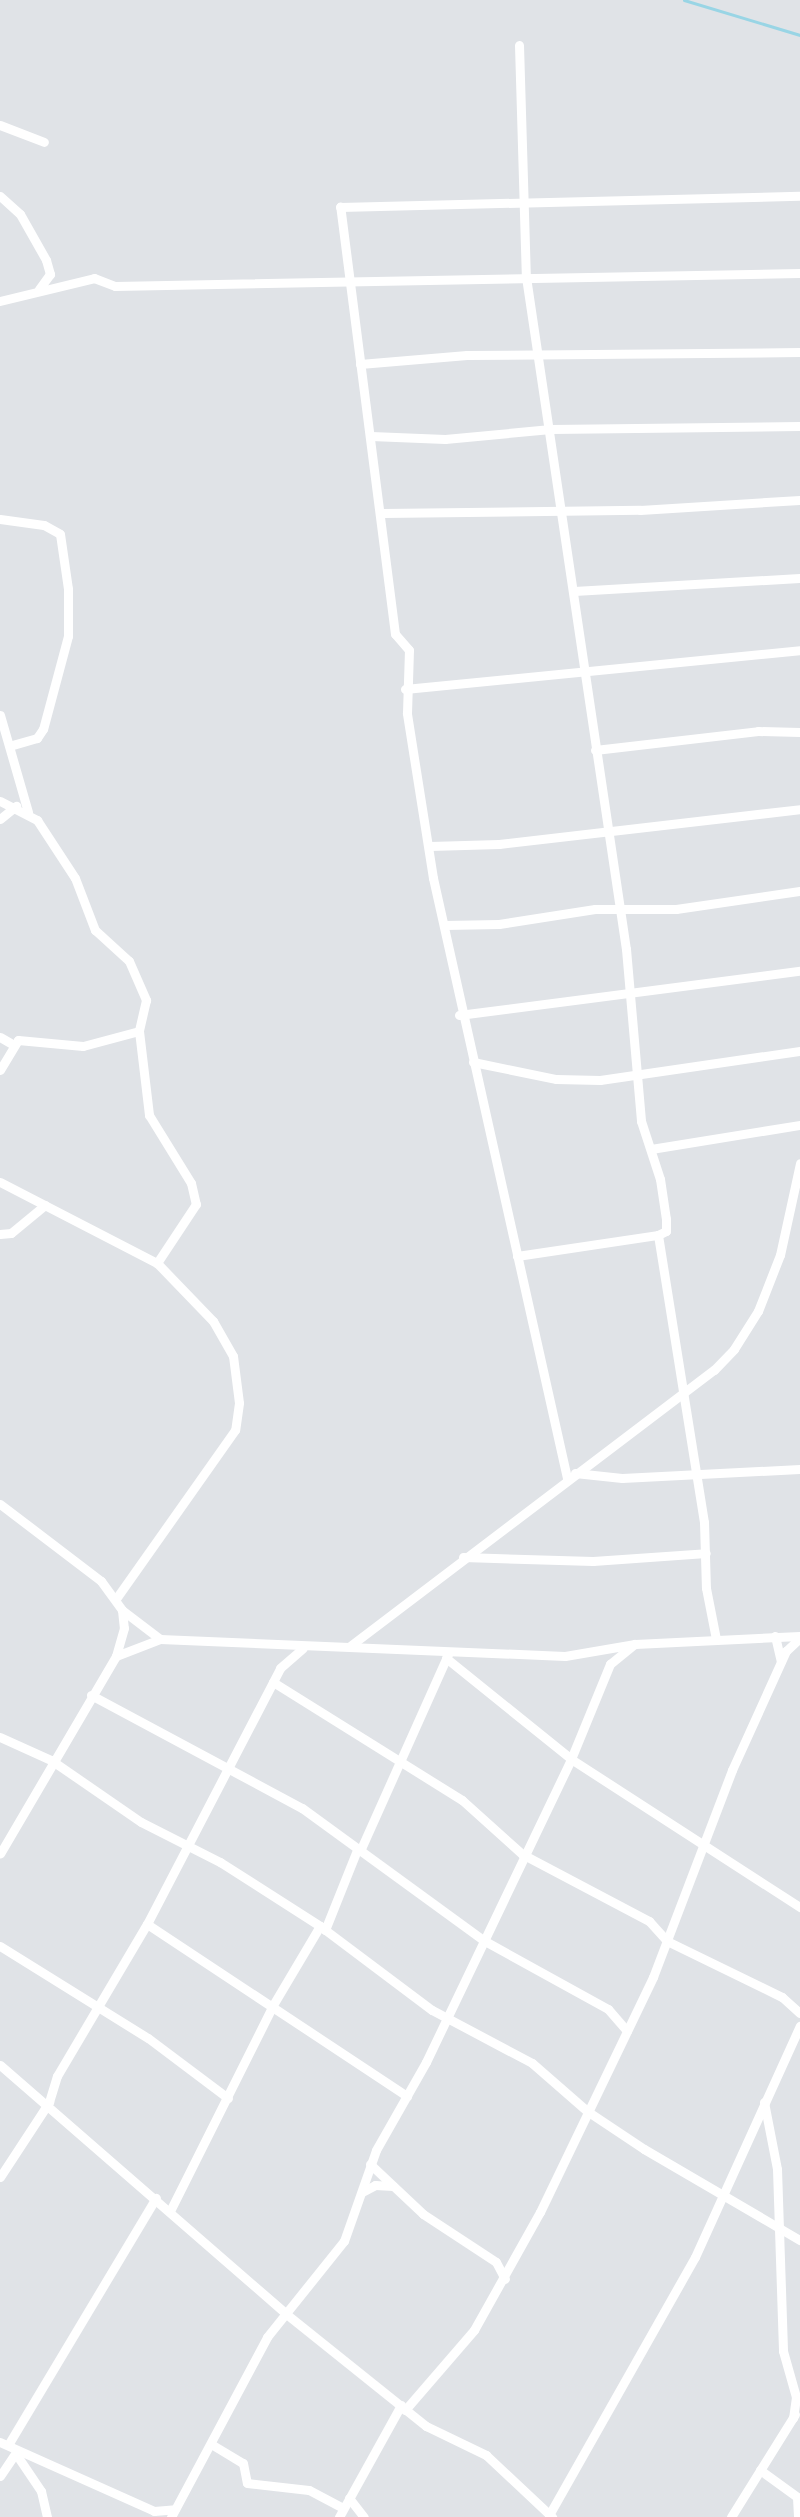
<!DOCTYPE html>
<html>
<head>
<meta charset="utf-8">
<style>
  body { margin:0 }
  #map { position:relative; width:800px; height:2517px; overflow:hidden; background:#e0e3e7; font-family:Quicksand,sans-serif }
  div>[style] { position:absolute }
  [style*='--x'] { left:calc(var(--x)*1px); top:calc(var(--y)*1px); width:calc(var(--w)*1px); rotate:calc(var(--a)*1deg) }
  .stream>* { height:3px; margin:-1.5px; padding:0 1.5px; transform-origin:1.5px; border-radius:1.5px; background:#99d5e5 }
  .street>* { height:9px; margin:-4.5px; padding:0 4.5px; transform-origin:4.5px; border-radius:4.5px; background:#fff }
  span { translate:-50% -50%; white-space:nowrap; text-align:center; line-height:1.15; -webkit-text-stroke:5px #edf1f4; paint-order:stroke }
</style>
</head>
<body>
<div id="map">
  <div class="stream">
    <div style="--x:684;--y:0;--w:121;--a:16.8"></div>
  </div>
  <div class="street">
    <div style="--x:519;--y:45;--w:232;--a:88.3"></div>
    <div style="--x:526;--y:277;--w:679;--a:81.54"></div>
    <div style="--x:626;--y:949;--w:173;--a:85"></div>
    <div style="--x:641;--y:1121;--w:61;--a:71.9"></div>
    <div style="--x:660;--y:1179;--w:40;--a:81.5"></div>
    <div style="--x:666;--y:1219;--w:12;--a:90"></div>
    <div style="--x:666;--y:1231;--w:9;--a:153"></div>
    <div style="--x:658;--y:1235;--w:291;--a:80.9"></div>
    <div style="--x:704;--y:1522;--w:66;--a:88.3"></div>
    <div style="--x:706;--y:1588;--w:52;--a:78.9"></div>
    <div style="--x:0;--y:125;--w:47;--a:21.1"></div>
    <div style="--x:0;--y:196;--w:27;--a:42"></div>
    <div style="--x:20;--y:214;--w:53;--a:60.5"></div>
    <div style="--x:46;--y:260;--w:15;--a:74"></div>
    <div style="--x:50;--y:274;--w:19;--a:126"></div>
    <div style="--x:0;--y:301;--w:97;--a:-13.7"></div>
    <div style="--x:94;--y:278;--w:22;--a:21"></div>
    <div style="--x:115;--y:286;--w:685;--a:-1.09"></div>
    <div style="--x:360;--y:364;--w:107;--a:-4.8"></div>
    <div style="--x:467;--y:355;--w:333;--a:-0.5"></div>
    <div style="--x:371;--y:436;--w:74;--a:2.3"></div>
    <div style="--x:445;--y:439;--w:106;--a:-5.4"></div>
    <div style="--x:551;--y:429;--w:249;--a:-0.7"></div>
    <div style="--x:383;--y:513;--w:257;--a:-0.7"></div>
    <div style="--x:640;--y:510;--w:160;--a:-3.6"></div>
    <div style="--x:0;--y:519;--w:44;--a:7.8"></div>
    <div style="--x:44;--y:525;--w:18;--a:29"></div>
    <div style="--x:60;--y:534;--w:56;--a:81.7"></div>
    <div style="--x:68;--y:589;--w:47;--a:90"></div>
    <div style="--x:68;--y:636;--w:96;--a:105"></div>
    <div style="--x:43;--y:729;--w:11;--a:124"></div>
    <div style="--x:37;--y:738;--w:25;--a:164"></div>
    <div style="--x:574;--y:591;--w:226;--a:-3.3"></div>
    <div style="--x:405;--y:689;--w:397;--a:-5.6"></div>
    <div style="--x:0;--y:715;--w:101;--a:73.9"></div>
    <div style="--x:595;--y:750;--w:164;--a:-6.6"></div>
    <div style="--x:758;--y:731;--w:42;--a:1.4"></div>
    <div style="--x:0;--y:801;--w:42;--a:27.2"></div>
    <div style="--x:37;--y:820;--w:69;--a:56.8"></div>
    <div style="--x:75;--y:878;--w:56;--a:69"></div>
    <div style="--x:95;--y:930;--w:46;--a:42.4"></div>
    <div style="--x:129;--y:961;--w:43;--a:66.4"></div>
    <div style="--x:146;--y:1000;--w:32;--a:103"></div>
    <div style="--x:139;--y:1031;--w:85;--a:83.2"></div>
    <div style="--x:149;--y:1115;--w:80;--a:58.3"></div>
    <div style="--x:191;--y:1183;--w:22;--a:77"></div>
    <div style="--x:196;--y:1204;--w:71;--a:123.5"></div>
    <div style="--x:0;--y:819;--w:21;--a:-39"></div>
    <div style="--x:430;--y:846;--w:69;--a:-1.7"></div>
    <div style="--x:499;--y:844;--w:303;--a:-6.6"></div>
    <div style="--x:445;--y:925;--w:54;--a:-1.1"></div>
    <div style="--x:499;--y:924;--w:97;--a:-8.9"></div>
    <div style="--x:595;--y:909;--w:81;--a:0"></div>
    <div style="--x:676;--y:909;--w:125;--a:-8.3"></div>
    <div style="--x:459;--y:1015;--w:344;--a:-7.4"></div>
    <div style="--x:0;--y:1037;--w:14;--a:30"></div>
    <div style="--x:473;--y:1062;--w:85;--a:11.6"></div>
    <div style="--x:556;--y:1079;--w:44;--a:1.3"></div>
    <div style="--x:600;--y:1080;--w:202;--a:-8.3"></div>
    <div style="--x:0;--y:1070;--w:35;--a:-59"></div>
    <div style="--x:18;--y:1040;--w:65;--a:5.3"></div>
    <div style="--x:83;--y:1046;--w:58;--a:-15"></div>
    <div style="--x:651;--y:1149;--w:151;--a:-9.2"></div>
    <div style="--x:0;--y:1182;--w:177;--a:27.3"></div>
    <div style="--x:157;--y:1263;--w:81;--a:46"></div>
    <div style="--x:213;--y:1321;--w:40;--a:60.3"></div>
    <div style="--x:233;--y:1356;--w:47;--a:82.7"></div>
    <div style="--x:239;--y:1403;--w:27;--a:98"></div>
    <div style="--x:235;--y:1430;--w:207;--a:125.2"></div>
    <div style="--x:0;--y:1234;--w:11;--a:-5"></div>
    <div style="--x:11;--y:1233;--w:44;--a:-39.5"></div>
    <div style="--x:517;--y:1256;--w:143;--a:-8.5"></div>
    <div style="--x:575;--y:1473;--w:47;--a:6.1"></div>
    <div style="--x:622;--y:1478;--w:178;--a:-2.9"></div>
    <div style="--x:567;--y:1478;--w:615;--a:-102.59"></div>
    <div style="--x:433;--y:878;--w:167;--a:-99"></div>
    <div style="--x:407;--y:713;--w:63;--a:-88.2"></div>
    <div style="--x:409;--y:650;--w:21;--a:-131"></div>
    <div style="--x:395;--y:634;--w:431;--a:-97.3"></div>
    <div style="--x:340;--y:207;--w:460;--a:-1.4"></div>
    <div style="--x:0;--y:1504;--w:127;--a:37.3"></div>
    <div style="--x:101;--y:1581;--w:36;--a:54"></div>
    <div style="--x:122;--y:1610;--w:18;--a:84"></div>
    <div style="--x:124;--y:1628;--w:29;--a:106"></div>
    <div style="--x:116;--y:1656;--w:229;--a:120.4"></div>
    <div style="--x:463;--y:1557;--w:130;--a:1.8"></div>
    <div style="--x:593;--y:1561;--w:113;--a:-4"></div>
    <div style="--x:122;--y:1610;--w:48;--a:37.3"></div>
    <div style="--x:775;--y:1636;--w:26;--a:77"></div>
    <div style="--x:350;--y:1646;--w:457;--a:-37.2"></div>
    <div style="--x:714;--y:1370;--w:29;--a:-46"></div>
    <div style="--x:734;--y:1349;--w:45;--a:-57.7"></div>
    <div style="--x:758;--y:1311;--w:60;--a:-68.6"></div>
    <div style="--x:780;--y:1255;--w:94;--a:-77.7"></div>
    <div style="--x:116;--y:1656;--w:47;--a:-21.1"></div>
    <div style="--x:160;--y:1639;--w:405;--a:2.4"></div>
    <div style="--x:565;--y:1656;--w:71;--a:-9.7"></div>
    <div style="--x:635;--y:1644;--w:165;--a:-2.8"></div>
    <div style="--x:446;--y:1658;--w:161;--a:38.9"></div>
    <div style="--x:571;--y:1759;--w:273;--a:32.9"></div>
    <div style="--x:273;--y:1682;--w:223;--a:32"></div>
    <div style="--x:462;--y:1800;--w:81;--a:42"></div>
    <div style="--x:522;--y:1854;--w:144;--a:27.8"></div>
    <div style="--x:649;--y:1921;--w:27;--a:48"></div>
    <div style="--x:667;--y:1941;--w:128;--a:26"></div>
    <div style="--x:782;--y:1997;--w:24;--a:42"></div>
    <div style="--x:91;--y:1695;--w:239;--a:28.2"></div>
    <div style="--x:302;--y:1808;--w:224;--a:36.1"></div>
    <div style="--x:483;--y:1940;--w:143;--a:28.9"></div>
    <div style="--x:608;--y:2009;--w:29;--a:49"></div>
    <div style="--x:0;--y:1737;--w:56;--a:24.3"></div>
    <div style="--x:51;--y:1760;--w:109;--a:34.6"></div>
    <div style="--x:141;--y:1822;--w:89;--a:26.9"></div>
    <div style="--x:220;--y:1862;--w:119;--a:32.6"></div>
    <div style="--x:320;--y:1926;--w:140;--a:36.9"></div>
    <div style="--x:432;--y:2010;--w:113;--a:27.9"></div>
    <div style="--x:532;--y:2063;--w:73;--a:41.1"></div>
    <div style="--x:587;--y:2111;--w:69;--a:33.7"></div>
    <div style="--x:644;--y:2149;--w:181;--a:30.3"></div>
    <div style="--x:360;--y:1851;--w:216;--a:-65.9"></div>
    <div style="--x:147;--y:1924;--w:312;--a:33.5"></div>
    <div style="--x:325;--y:1930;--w:86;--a:-68.2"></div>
    <div style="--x:0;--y:1946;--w:174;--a:31.9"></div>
    <div style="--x:148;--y:2038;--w:100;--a:36.9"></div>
    <div style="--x:0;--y:2065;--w:378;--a:41"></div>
    <div style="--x:285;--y:2313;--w:181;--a:38.7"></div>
    <div style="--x:426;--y:2426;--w:67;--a:25.8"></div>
    <div style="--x:486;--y:2455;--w:91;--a:43.2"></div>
    <div style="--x:764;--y:2102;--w:68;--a:79"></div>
    <div style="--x:777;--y:2169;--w:182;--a:88.1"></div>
    <div style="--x:783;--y:2351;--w:48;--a:74.2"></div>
    <div style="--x:796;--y:2397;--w:21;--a:98"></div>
    <div style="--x:370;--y:2164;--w:73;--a:43.3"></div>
    <div style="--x:423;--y:2214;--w:87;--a:33.3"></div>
    <div style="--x:496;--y:2262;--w:19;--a:62"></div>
    <div style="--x:0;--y:2177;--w:90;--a:-56.8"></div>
    <div style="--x:49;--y:2102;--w:27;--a:-73"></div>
    <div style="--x:57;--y:2076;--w:177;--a:-59.4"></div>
    <div style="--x:147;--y:1924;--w:288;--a:-62.5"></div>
    <div style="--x:280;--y:1668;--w:30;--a:-41"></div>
    <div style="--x:362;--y:2192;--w:15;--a:-28"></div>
    <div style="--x:375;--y:2185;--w:18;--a:3"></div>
    <div style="--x:170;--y:2211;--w:230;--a:-63.4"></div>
    <div style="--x:273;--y:2005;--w:92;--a:-59.3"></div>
    <div style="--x:405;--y:2410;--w:106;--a:-49.2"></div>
    <div style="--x:474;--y:2330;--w:135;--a:-60.8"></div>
    <div style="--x:540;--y:2212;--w:261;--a:-64.3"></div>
    <div style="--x:653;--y:1977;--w:222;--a:-69.1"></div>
    <div style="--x:732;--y:1770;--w:131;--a:-65.6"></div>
    <div style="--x:786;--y:1651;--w:19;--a:-43"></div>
    <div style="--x:0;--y:2442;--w:169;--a:24.1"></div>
    <div style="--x:154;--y:2511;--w:21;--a:-5"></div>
    <div style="--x:211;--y:2444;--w:37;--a:31"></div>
    <div style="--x:243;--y:2463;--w:20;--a:79"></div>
    <div style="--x:247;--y:2483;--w:62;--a:6.4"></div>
    <div style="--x:309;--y:2490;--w:38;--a:28"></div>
    <div style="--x:8;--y:2445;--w:288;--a:-59.1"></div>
    <div style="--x:16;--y:2454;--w:45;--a:56"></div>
    <div style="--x:41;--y:2491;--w:27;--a:77"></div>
    <div style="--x:760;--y:2470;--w:49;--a:35.9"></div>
    <div style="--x:0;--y:2476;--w:30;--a:-56"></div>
    <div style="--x:797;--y:2497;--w:20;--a:87"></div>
    <div style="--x:349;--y:2498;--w:24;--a:52"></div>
    <div style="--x:549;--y:2515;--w:296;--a:-60.5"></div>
    <div style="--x:695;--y:2257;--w:254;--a:-65.6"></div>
    <div style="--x:171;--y:2517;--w:204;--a:-61.9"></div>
    <div style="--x:267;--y:2337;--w:123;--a:-51.3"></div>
    <div style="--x:344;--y:2241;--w:96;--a:-70.6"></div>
    <div style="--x:376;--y:2150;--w:101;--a:-60.4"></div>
    <div style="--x:426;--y:2062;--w:336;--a:-64.4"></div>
    <div style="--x:571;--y:1759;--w:103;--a:-67.7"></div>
    <div style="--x:610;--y:1664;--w:32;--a:-39"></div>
    <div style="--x:339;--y:2517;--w:128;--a:-61"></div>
    <div style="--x:731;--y:2517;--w:121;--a:-58.1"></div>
  </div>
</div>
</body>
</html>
